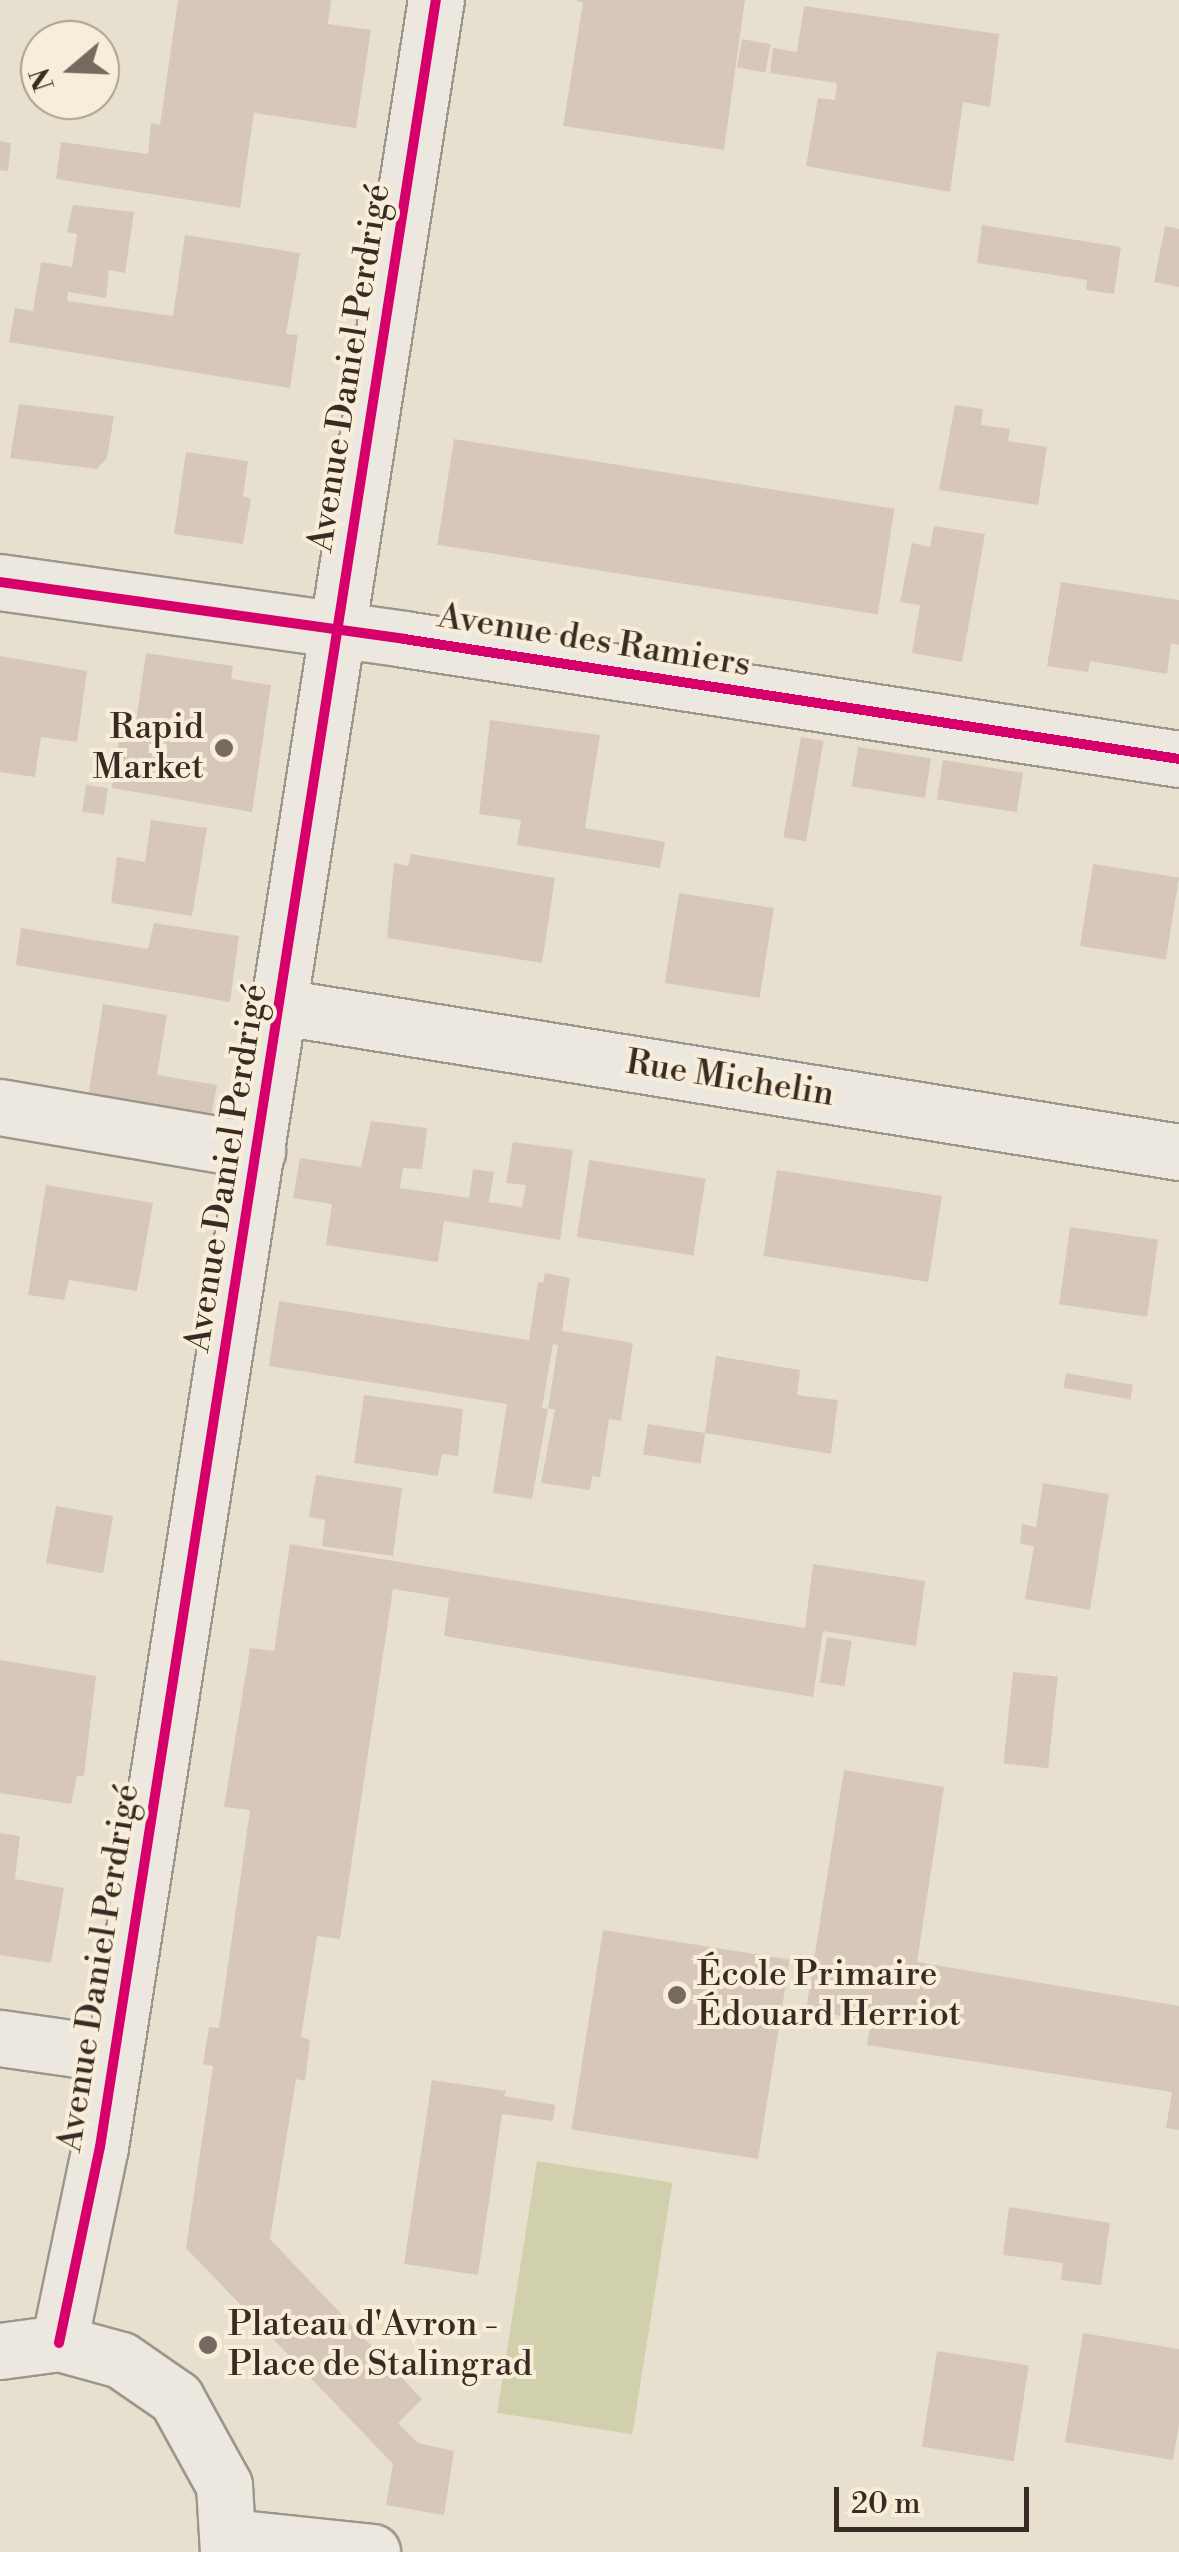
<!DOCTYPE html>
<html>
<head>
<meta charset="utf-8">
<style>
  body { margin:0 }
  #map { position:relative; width:1179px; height:2552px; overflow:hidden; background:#e8e0ce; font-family:"Libre Bodoni",serif }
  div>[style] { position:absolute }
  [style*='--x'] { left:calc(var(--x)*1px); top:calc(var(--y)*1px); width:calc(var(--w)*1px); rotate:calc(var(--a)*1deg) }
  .green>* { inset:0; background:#d1d0ac; transform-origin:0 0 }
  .building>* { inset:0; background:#d7c7ba; transform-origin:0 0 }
  .roads { filter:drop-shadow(2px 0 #9c968b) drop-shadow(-2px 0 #9c968b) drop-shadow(0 2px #9c968b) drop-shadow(0 -2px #9c968b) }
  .minor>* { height:55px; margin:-27.5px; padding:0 27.5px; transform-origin:27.5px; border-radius:27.5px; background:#ece8df }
  .tertiary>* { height:55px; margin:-27.5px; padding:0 27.5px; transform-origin:27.5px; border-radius:27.5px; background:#ece8df }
  .cycleway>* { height:10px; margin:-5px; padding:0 5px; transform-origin:5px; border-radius:5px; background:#d6006c }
  .dots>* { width:28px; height:28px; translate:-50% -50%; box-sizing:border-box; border:5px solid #f7edd8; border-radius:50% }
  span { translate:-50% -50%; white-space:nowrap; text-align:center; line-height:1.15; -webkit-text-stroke:8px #f7edd8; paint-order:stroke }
  .street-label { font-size:35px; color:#372b24 }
  .poi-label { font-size:35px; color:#372b24 }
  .right { translate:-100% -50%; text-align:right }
  .left { translate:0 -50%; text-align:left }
  .north { position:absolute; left:20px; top:20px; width:100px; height:100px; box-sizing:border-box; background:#f7edd8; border:2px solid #aa9f90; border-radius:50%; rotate:251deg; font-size:28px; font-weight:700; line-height:40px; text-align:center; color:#372b24 }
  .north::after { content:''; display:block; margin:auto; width:35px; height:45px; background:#756a60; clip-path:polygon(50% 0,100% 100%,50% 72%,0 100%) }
  .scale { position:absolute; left:834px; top:2487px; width:195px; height:45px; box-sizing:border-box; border:5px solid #372b24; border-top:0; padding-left:12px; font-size:30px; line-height:35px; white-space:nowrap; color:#372b24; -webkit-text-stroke:8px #f7edd8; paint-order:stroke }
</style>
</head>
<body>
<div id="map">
  <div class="green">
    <div style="left:537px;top:2161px;width:137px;height:255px;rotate:9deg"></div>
  </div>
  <div class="building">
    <div style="clip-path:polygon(178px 0,331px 0,328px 24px,371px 30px,356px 128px,254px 113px,240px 208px,56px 179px,61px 142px,148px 154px,151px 123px,160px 125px)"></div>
    <div style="clip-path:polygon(575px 0,745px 0,724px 150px,563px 126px,583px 3px)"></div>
    <div style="clip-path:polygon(804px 6px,999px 34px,990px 107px,963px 102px,950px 192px,806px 166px,818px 98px,835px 100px,837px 83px,770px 73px,773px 48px,797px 52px)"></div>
    <div style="left:742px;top:39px;width:29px;height:29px;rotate:10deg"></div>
    <div style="clip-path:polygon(0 141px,11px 143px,8px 171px,0 170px)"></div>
    <div style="clip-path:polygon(73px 205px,134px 212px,125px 273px,109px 270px,106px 298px,68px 292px,67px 301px,173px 316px,185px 235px,300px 253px,286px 334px,298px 335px,290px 388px,9px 342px,15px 308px,33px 311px,41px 262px,72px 267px,77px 234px,67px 232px)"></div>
    <div style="clip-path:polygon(982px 225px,1121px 247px,1114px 294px,1086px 290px,1087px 280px,977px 263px)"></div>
    <div style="clip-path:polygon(1165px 226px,1179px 229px,1179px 287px,1154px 282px)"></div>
    <div style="clip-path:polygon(19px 404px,114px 416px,107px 458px,97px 469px,10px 458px)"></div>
    <div style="clip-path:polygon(955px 405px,983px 409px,981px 425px,1010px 429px,1008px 441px,1047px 447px,1038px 505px,939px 490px)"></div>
    <div style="left:454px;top:439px;width:446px;height:107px;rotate:9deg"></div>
    <div style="clip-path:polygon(186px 452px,248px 461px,243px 496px,251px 499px,243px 544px,174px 534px)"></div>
    <div style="clip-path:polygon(934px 526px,985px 534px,962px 662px,912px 653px,920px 605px,900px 602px,912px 543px,930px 547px)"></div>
    <div style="clip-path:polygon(1061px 582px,1179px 600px,1179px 645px,1171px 643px,1167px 674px,1090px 661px,1088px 672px,1047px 666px)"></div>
    <div style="clip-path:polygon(146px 653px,233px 666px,231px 679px,271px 685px,252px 812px,112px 788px,120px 733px,134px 735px)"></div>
    <div style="clip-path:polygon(0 656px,87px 671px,77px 742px,41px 737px,35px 777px,0 772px)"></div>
    <div style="clip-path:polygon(490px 720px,600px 735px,585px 828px,665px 842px,660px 868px,517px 845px,521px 820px,479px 814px)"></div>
    <div style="left:801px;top:737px;width:23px;height:102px;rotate:10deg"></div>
    <div style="left:858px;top:747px;width:74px;height:40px;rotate:9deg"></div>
    <div style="left:943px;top:760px;width:81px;height:40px;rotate:9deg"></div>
    <div style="left:86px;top:785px;width:22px;height:27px;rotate:8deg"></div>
    <div style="clip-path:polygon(151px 820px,207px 828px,192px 916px,111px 903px,117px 857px,145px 862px)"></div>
    <div style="clip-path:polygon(411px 854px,555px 878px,542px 963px,387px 938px,394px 863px,408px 866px)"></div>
    <div style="left:1093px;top:864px;width:87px;height:83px;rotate:9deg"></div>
    <div style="left:679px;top:893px;width:96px;height:91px;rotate:9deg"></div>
    <div style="clip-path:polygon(154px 923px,239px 936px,230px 1002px,16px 965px,21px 928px,148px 949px)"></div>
    <div style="clip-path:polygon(103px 1004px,167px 1015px,157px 1075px,217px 1085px,211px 1117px,88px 1097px)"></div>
    <div style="clip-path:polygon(371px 1121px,427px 1128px,422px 1169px,403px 1168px,400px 1188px,469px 1198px,473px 1169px,494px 1172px,489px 1202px,522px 1207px,526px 1185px,506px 1183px,513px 1142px,573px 1150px,560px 1240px,444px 1221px,438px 1262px,326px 1245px,332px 1204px,293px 1198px,300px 1158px,361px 1167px)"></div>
    <div style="left:589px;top:1160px;width:118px;height:78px;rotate:9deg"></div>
    <div style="left:777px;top:1170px;width:167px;height:87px;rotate:9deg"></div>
    <div style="clip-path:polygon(46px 1185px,153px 1203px,137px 1291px,69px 1280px,64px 1300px,28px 1295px)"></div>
    <div style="left:1070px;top:1227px;width:89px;height:78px;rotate:8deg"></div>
    <div style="clip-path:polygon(545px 1273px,570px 1278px,562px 1331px,633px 1343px,621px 1421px,609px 1419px,600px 1477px,592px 1476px,590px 1490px,541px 1483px,555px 1409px,548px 1409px,558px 1345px,553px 1344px,542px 1408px,548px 1409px,532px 1499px,493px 1493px,507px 1404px,269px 1366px,279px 1301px,529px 1340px,538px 1282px,543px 1283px)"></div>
    <div style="clip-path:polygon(716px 1356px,800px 1370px,797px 1395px,838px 1400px,831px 1454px,705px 1433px)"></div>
    <div style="left:1066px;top:1373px;width:68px;height:15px;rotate:10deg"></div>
    <div style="clip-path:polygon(364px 1395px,463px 1409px,458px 1456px,442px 1454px,438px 1476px,354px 1463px)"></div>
    <div style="left:648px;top:1424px;width:58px;height:31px;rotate:9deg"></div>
    <div style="clip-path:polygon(316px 1475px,402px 1488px,393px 1556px,322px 1546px,325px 1520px,309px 1517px)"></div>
    <div style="clip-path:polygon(1043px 1483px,1109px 1494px,1090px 1610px,1025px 1599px,1034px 1546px,1020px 1544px,1022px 1524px,1036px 1527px)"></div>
    <div style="left:56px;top:1506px;width:58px;height:58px;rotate:10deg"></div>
    <div style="clip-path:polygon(290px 1544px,805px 1628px,813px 1564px,925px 1581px,916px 1646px,823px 1631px,813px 1697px,444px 1636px,449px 1598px,393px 1589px,340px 1939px,317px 1936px,301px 2037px,310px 2040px,305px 2081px,296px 2079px,270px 2239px,422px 2399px,398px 2423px,418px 2443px,454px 2451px,444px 2515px,386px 2505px,393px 2464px,186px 2248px,213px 2066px,203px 2064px,209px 2027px,219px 2028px,250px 1810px,224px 1807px,250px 1648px,274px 1651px)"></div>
    <div style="left:827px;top:1637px;width:25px;height:46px;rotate:9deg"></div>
    <div style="clip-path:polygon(0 1660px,96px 1676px,84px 1776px,77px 1776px,71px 1804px,0 1793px)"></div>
    <div style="left:1013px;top:1672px;width:45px;height:92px;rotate:6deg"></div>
    <div style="clip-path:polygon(844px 1770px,944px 1787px,917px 1962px,1179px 2006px,1179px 2130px,1166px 2128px,1172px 2092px,867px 2045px,871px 2021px,806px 2010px)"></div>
    <div style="clip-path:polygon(0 1833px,20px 1836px,15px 1879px,64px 1888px,51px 1963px,0 1955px)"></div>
    <div style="left:603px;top:1930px;width:189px;height:202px;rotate:9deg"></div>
    <div style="clip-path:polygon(432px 2080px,506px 2091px,504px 2096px,555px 2105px,553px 2121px,502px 2114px,478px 2275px,404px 2264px)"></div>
    <div style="clip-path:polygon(1009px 2207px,1110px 2223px,1101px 2285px,1061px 2280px,1063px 2263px,1003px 2255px)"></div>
    <div style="clip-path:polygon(1083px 2333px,1179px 2349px,1179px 2425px,1173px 2460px,1065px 2442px)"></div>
    <div style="left:937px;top:2351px;width:93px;height:97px;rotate:9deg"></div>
  </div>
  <div class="roads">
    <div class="minor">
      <div style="--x:0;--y:582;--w:408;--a:8"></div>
      <div style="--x:404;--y:639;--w:784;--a:8.8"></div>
      <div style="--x:281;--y:1007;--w:910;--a:9.17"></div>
      <div style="--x:0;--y:1107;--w:261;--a:9.7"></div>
      <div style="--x:0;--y:2038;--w:114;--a:8.1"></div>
      <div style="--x:230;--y:2537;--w:143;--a:6"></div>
    </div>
    <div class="tertiary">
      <div style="--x:59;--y:2343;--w:200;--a:-78.2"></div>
      <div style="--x:100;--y:2147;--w:2173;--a:-81.11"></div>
      <div style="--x:0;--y:2351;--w:60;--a:-7.7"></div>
      <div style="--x:59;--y:2343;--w:64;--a:15.3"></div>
      <div style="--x:121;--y:2360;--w:67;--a:34.6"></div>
      <div style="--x:176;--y:2398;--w:99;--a:61.1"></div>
      <div style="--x:224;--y:2485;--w:67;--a:86.6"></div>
    </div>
  </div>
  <div class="cycleway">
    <div style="--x:0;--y:582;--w:408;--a:8"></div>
    <div style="--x:404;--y:639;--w:784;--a:8.8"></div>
    <div style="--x:59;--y:2343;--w:200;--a:-78.2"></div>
    <div style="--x:100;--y:2147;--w:2173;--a:-81.11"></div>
  </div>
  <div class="dots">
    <div style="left:224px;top:748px;background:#756a60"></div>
    <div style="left:677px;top:1995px;background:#756a60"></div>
    <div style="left:208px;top:2345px;background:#756a60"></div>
  </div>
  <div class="street-label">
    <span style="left:350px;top:368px;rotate:-81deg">Avenue Daniel Perdrigé</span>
    <span style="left:594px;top:641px;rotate:9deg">Avenue des Ramiers</span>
    <span style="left:730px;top:1079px;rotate:9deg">Rue Michelin</span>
    <span style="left:227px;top:1168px;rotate:-81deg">Avenue Daniel Perdrigé</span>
    <span style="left:99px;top:1968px;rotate:-81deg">Avenue Daniel Perdrigé</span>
  </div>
  <div class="poi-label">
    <span class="right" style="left:204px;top:748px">Rapid<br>Market</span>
    <span class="left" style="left:697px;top:1995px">École Primaire<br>Édouard Herriot</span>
    <span class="left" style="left:228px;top:2345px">Plateau d'Avron -<br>Place de Stalingrad</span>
  </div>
  <div class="north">N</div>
  <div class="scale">20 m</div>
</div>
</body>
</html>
